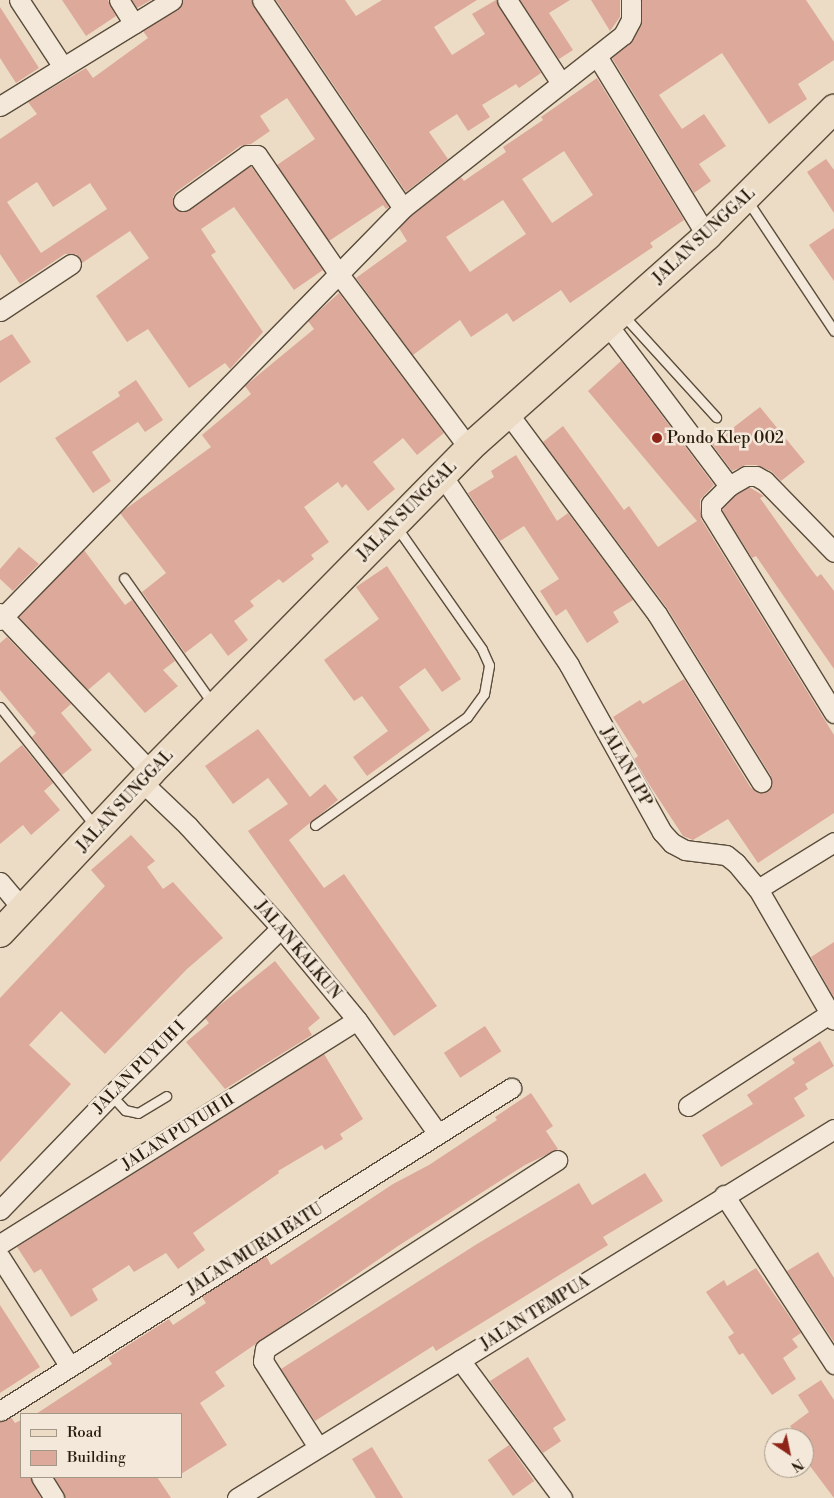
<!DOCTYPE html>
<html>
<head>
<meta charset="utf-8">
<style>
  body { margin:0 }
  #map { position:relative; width:834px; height:1498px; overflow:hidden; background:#ecdcc5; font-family:"Libre Bodoni",serif }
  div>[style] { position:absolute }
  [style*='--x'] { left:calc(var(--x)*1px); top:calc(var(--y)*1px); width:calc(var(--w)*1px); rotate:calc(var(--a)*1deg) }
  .building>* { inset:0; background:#dda99b; transform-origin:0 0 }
  .roads { filter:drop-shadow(1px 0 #5a4d3b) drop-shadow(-1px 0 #5a4d3b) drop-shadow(0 1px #5a4d3b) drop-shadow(0 -1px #5a4d3b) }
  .lane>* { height:9px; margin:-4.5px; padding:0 4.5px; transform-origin:4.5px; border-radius:4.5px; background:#f3e8d9 }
  .street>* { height:19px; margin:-9.5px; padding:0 9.5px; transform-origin:9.5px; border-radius:9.5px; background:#f3e8d9 }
  .primary>* { height:28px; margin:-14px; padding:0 14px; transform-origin:14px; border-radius:14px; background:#ecdcc5 }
  .dots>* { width:14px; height:14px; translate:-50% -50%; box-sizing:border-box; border:2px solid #f3e8d9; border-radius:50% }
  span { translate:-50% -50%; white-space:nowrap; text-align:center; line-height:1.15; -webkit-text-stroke:5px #f3e8d9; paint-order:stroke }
  .street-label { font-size:16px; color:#2a1d0d }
  .poi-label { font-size:16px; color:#2a1d0d }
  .left { translate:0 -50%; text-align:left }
  .legend { position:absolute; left:20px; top:1413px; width:162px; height:65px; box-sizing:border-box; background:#f3e8d9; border:1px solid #a39787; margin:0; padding:6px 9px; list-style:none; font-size:15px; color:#2a1d0d }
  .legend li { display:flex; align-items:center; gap:10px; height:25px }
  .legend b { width:25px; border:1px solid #a39787 }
  .north { position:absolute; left:764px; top:1428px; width:50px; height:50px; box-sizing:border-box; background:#f3e8d9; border:1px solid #a39787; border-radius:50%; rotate:146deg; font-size:14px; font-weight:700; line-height:20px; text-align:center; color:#2a1d0d }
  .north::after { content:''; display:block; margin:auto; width:18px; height:22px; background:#8f2418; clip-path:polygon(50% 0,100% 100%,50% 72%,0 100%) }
</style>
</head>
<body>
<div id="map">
  <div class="building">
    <div style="clip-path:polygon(62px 0,108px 0,116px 16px,86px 36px)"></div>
    <div style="clip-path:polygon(132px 0,151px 0,137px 8px)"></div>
    <div style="clip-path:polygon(evenodd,183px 0,251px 0,389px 207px,386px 209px,383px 205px,329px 241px,277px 165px,315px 139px,287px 98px,260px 116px,270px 131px,251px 144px,240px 146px,176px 192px,173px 197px,174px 207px,185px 212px,251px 166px,323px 270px,294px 290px,234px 207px,201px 229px,216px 252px,211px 255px,263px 332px,230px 369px,225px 363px,189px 388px,148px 329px,127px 342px,96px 296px,149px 258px,130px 231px,82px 263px,76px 254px,65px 254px,20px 284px,0 254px,0 139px,37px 114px,28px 102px,86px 68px,93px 78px,148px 38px,143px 31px,178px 10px,183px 0,37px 182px,53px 207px,90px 183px,107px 209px,41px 253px,7px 202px,37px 182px)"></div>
    <div style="clip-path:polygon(276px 0,345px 0,356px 16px,382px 0,477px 0,434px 27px,452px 55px,485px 34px,472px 14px,496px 0,541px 73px,519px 88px,516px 84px,482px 105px,490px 117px,468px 131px,457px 114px,429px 132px,448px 159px,406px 192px)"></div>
    <div style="clip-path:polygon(520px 0,570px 0,549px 13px,573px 50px,559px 59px)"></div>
    <div style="clip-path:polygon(591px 0,620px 0,620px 17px,610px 31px)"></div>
    <div style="clip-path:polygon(642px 0,806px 0,834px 42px,834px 60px,798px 84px,807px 99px,769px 124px,722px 53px,659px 95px,682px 129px,704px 114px,726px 146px,699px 164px,711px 181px,694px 193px,612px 58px,630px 44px,641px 25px)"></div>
    <div style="clip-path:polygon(0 7px,39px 68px,16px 83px,0 58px)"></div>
    <div style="clip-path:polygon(evenodd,597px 78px,684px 220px,650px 243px,653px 247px,570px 303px,561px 290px,513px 322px,507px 313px,471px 337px,460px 320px,413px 355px,356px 278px,407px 241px,399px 228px,411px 216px,461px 177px,464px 181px,506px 152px,503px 147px,543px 120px,541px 117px,597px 78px,564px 151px,593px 195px,552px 223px,522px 179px,564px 151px,597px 78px,503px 200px,526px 234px,470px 272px,446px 237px,503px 200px)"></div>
    <div style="clip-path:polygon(826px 159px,834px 170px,834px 213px,807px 172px)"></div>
    <div style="clip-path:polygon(834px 228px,834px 281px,809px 245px)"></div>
    <div style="clip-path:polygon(339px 293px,444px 433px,417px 455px,403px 438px,373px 462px,395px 489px,368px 511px,346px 484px,342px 488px,338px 482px,304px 507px,329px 542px,311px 555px,314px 559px,283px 583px,279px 579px,250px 601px,254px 606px,234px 621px,248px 640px,228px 656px,211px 633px,185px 653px,142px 592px,166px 573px,120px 513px,211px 447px,202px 435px,251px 394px,245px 386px,314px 329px,308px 321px)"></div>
    <div style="clip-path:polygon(12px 334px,31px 362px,0 383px,0 341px)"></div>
    <div style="clip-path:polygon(621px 361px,714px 485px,700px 500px,701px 519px,834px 735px,834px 813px,758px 863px,728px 819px,693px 840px,683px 836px,647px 781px,634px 759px,638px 756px,613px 717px,640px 700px,643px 704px,684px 679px,751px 788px,762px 793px,771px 787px,771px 776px,667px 608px,543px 442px,563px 426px,624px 510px,629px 506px,658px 547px,697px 521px,588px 391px)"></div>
    <div style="clip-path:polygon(136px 380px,163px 420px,145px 432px,138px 422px,92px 452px,111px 481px,93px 493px,55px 438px,120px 396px,118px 392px)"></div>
    <div style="clip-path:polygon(760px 407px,805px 462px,781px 481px,771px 471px,756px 465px,746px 465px,732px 471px,712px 444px)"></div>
    <div style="clip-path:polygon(516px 455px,557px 521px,568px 513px,633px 600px,613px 612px,619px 622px,587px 643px,566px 609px,556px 616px,540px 591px,559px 579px,524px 526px,500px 541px,468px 493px,494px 477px,491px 471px)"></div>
    <div style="clip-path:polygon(749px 487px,764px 496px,760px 498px,799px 553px,817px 577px,821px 574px,834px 591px,834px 669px,756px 556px,752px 558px,722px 510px,736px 495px)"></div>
    <div style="clip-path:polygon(19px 547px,39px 564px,13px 591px,0 579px,0 569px)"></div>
    <div style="clip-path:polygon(84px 550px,125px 605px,132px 600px,175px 661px,163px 670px,178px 686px,145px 713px,109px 672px,88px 690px,19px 617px)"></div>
    <div style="clip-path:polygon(387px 566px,461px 679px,442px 692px,425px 668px,399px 687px,430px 730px,367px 776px,353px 757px,388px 731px,362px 696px,354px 701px,324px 660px,379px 619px,356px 587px)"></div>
    <div style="clip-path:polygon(7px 637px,71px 704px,61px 713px,92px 750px,62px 775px,32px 737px,36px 733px,0 690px,0 643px)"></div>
    <div style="clip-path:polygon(258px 729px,310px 797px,325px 784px,338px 800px,289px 840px,324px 888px,344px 874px,437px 1006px,394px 1036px,248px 831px,288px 804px,268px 778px,233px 804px,205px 766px)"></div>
    <div style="clip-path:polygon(22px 745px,53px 783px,44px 791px,60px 810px,31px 835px,23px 825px,0 844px,0 763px)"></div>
    <div style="clip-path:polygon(131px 835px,155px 861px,147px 867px,163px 889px,173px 882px,223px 938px,187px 969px,105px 1054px,61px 1011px,29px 1045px,71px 1084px,0 1162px,0 998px,105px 886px,91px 870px)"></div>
    <div style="clip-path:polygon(834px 942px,834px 998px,811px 957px)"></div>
    <div style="clip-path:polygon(275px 961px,320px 1018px,308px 1028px,312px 1035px,225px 1089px,186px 1042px,209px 1023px,205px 1018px,215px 1009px)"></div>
    <div style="left:485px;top:1026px;width:30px;height:49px;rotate:57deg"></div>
    <div style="clip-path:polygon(820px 1041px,834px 1066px,805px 1084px,808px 1089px,794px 1098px,805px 1116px,721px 1167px,702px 1135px,753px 1104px,747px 1095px,795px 1063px,792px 1059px)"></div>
    <div style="clip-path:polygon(324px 1054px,363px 1119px,340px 1134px,343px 1139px,325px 1150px,322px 1145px,278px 1171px,279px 1173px,193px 1233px,205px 1250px,178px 1269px,166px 1253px,134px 1272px,129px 1265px,92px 1289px,98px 1300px,71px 1317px,41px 1269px,34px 1273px,17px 1247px)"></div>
    <div style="clip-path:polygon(531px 1093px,553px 1126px,546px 1131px,558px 1149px,525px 1165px,398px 1246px,215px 1372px,225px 1386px,200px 1403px,227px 1445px,181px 1474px,181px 1414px,36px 1414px,112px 1364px,108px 1358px,136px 1340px,169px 1319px,173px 1325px,206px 1303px,202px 1297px,266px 1256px,271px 1265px,393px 1184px,429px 1165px,497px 1120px,495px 1117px)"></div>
    <div style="clip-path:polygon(645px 1173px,663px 1201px,603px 1237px,608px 1245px,436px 1351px,433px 1346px,315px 1421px,281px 1369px,477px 1244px,579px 1183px,592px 1205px)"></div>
    <div style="clip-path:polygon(818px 1252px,834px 1278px,834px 1342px,787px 1271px)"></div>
    <div style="clip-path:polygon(756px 1268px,801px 1333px,792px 1339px,798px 1347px,783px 1358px,796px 1379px,772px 1395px,743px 1353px,739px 1355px,728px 1337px,734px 1333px,706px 1292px,724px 1280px,727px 1286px)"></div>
    <div style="clip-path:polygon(0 1305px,40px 1367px,0 1393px)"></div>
    <div style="clip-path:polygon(528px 1357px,566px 1420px,553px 1428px,561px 1441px,543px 1453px,490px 1381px)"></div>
    <div style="clip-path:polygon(821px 1380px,834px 1400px,834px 1498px,804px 1458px,804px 1438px,799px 1438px,790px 1426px,809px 1412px,798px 1395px)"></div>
    <div style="clip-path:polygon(11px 1417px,15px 1423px,21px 1420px,21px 1477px,30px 1477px,41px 1498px,0 1498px,0 1422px)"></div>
    <div style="left:509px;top:1445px;width:44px;height:26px;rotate:55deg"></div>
    <div style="clip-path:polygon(372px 1447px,403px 1498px,376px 1498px,352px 1459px)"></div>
    <div style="clip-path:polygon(54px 1477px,157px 1477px,171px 1498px,65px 1498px)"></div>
  </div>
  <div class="roads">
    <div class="lane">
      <div style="--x:747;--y:200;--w:157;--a:56.4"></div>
      <div style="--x:624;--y:316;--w:137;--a:47.7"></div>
      <div style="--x:124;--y:578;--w:154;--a:54.8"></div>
      <div style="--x:0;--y:707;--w:152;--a:51.4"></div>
      <div style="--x:315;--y:825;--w:186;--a:-35.4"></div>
      <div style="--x:467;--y:717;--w:29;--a:-54"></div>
      <div style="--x:484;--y:694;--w:29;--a:-80"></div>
      <div style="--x:489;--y:665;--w:17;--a:-114"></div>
      <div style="--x:482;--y:649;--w:150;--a:-125"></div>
      <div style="--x:111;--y:1095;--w:21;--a:47"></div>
      <div style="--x:125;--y:1110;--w:13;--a:13"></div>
      <div style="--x:138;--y:1113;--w:33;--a:-31"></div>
    </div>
    <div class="street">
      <div style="--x:19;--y:0;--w:80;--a:56.7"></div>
      <div style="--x:119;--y:0;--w:28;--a:58"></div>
      <div style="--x:262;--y:0;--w:251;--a:55.9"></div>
      <div style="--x:507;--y:0;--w:99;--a:57"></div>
      <div style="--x:597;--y:56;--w:211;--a:58.6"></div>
      <div style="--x:0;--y:106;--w:202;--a:-31.6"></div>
      <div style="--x:183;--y:201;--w:79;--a:-35.7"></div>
      <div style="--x:247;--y:155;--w:10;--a:0"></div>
      <div style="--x:257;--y:155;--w:143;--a:55.5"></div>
      <div style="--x:338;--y:273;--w:219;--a:53.2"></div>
      <div style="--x:0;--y:311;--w:85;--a:-33.5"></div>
      <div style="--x:607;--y:324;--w:203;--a:53"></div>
      <div style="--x:729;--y:486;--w:20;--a:-30"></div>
      <div style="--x:746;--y:476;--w:10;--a:0"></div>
      <div style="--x:756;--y:476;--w:10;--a:29"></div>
      <div style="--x:765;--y:481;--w:99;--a:45.8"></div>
      <div style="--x:507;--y:412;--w:252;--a:53.4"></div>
      <div style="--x:657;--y:614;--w:198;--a:58.2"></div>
      <div style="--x:442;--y:475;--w:229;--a:56.2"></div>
      <div style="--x:569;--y:665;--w:191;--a:60.9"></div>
      <div style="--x:662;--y:832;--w:15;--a:48"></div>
      <div style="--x:672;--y:843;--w:15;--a:28"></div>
      <div style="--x:685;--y:850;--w:41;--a:7"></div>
      <div style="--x:726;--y:855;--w:13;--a:39"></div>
      <div style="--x:736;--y:863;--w:34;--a:50"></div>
      <div style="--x:758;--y:889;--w:151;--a:59.9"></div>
      <div style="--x:729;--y:486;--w:25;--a:135"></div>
      <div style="--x:711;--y:504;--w:9;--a:90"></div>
      <div style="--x:711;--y:513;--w:235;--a:58.4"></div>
      <div style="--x:0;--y:613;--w:219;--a:46.5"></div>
      <div style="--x:0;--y:620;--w:576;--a:-45.63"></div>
      <div style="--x:403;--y:208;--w:280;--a:-38.2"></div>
      <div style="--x:623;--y:35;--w:17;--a:-62"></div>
      <div style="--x:631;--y:20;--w:20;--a:-90"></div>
      <div style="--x:142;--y:782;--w:64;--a:43.7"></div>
      <div style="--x:188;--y:826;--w:138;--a:47.6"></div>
      <div style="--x:281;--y:928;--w:119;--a:50.4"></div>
      <div style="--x:357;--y:1020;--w:140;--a:54.6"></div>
      <div style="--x:0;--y:882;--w:35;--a:50"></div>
      <div style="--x:758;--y:889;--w:89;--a:-31.7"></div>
      <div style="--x:688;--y:1106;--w:174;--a:-33.1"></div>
      <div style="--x:724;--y:1195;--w:202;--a:56.9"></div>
      <div style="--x:0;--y:1210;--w:160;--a:-46"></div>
      <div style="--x:111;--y:1095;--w:238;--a:-44.5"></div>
      <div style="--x:0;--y:1244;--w:421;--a:-32.1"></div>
      <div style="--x:0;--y:1257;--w:130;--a:57.5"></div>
      <div style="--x:460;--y:1360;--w:172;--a:53.5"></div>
      <div style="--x:0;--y:1411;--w:605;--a:-32.3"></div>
      <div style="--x:318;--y:1447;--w:102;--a:-122.6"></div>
      <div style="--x:263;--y:1361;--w:12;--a:-81"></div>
      <div style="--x:265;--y:1349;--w:348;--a:-32.9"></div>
      <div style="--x:41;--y:1477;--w:25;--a:58"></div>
      <div style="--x:237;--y:1498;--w:702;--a:-31.72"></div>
    </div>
    <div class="primary">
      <div style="--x:0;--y:933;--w:221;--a:-46.8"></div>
      <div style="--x:151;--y:772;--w:454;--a:-45.5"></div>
      <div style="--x:469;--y:448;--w:319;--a:-41.7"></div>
      <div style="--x:707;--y:236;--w:180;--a:-45"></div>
    </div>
  </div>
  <div class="dots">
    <div style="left:657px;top:438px;background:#8f2418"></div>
  </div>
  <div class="street-label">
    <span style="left:704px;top:236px;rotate:-43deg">JALAN SUNGGAL</span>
    <span style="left:407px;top:511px;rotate:-45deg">JALAN SUNGGAL</span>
    <span style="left:626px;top:767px;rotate:61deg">JALAN LPP</span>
    <span style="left:125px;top:801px;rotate:-47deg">JALAN SUNGGAL</span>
    <span style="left:298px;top:950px;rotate:50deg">JALAN KALKUN</span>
    <span style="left:139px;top:1067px;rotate:-45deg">JALAN PUYUH I</span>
    <span style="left:178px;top:1132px;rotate:-32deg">JALAN PUYUH II</span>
    <span style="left:255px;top:1249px;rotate:-32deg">JALAN MURAI BATU</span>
    <span style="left:535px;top:1313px;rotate:-32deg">JALAN TEMPUA</span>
  </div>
  <div class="poi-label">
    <span class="left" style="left:667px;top:438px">Pondo Klep 002</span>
  </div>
  <ul class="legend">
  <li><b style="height:6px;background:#ecdcc5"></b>Road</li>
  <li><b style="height:14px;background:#dda99b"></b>Building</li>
  </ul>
  <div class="north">N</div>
</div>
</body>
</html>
